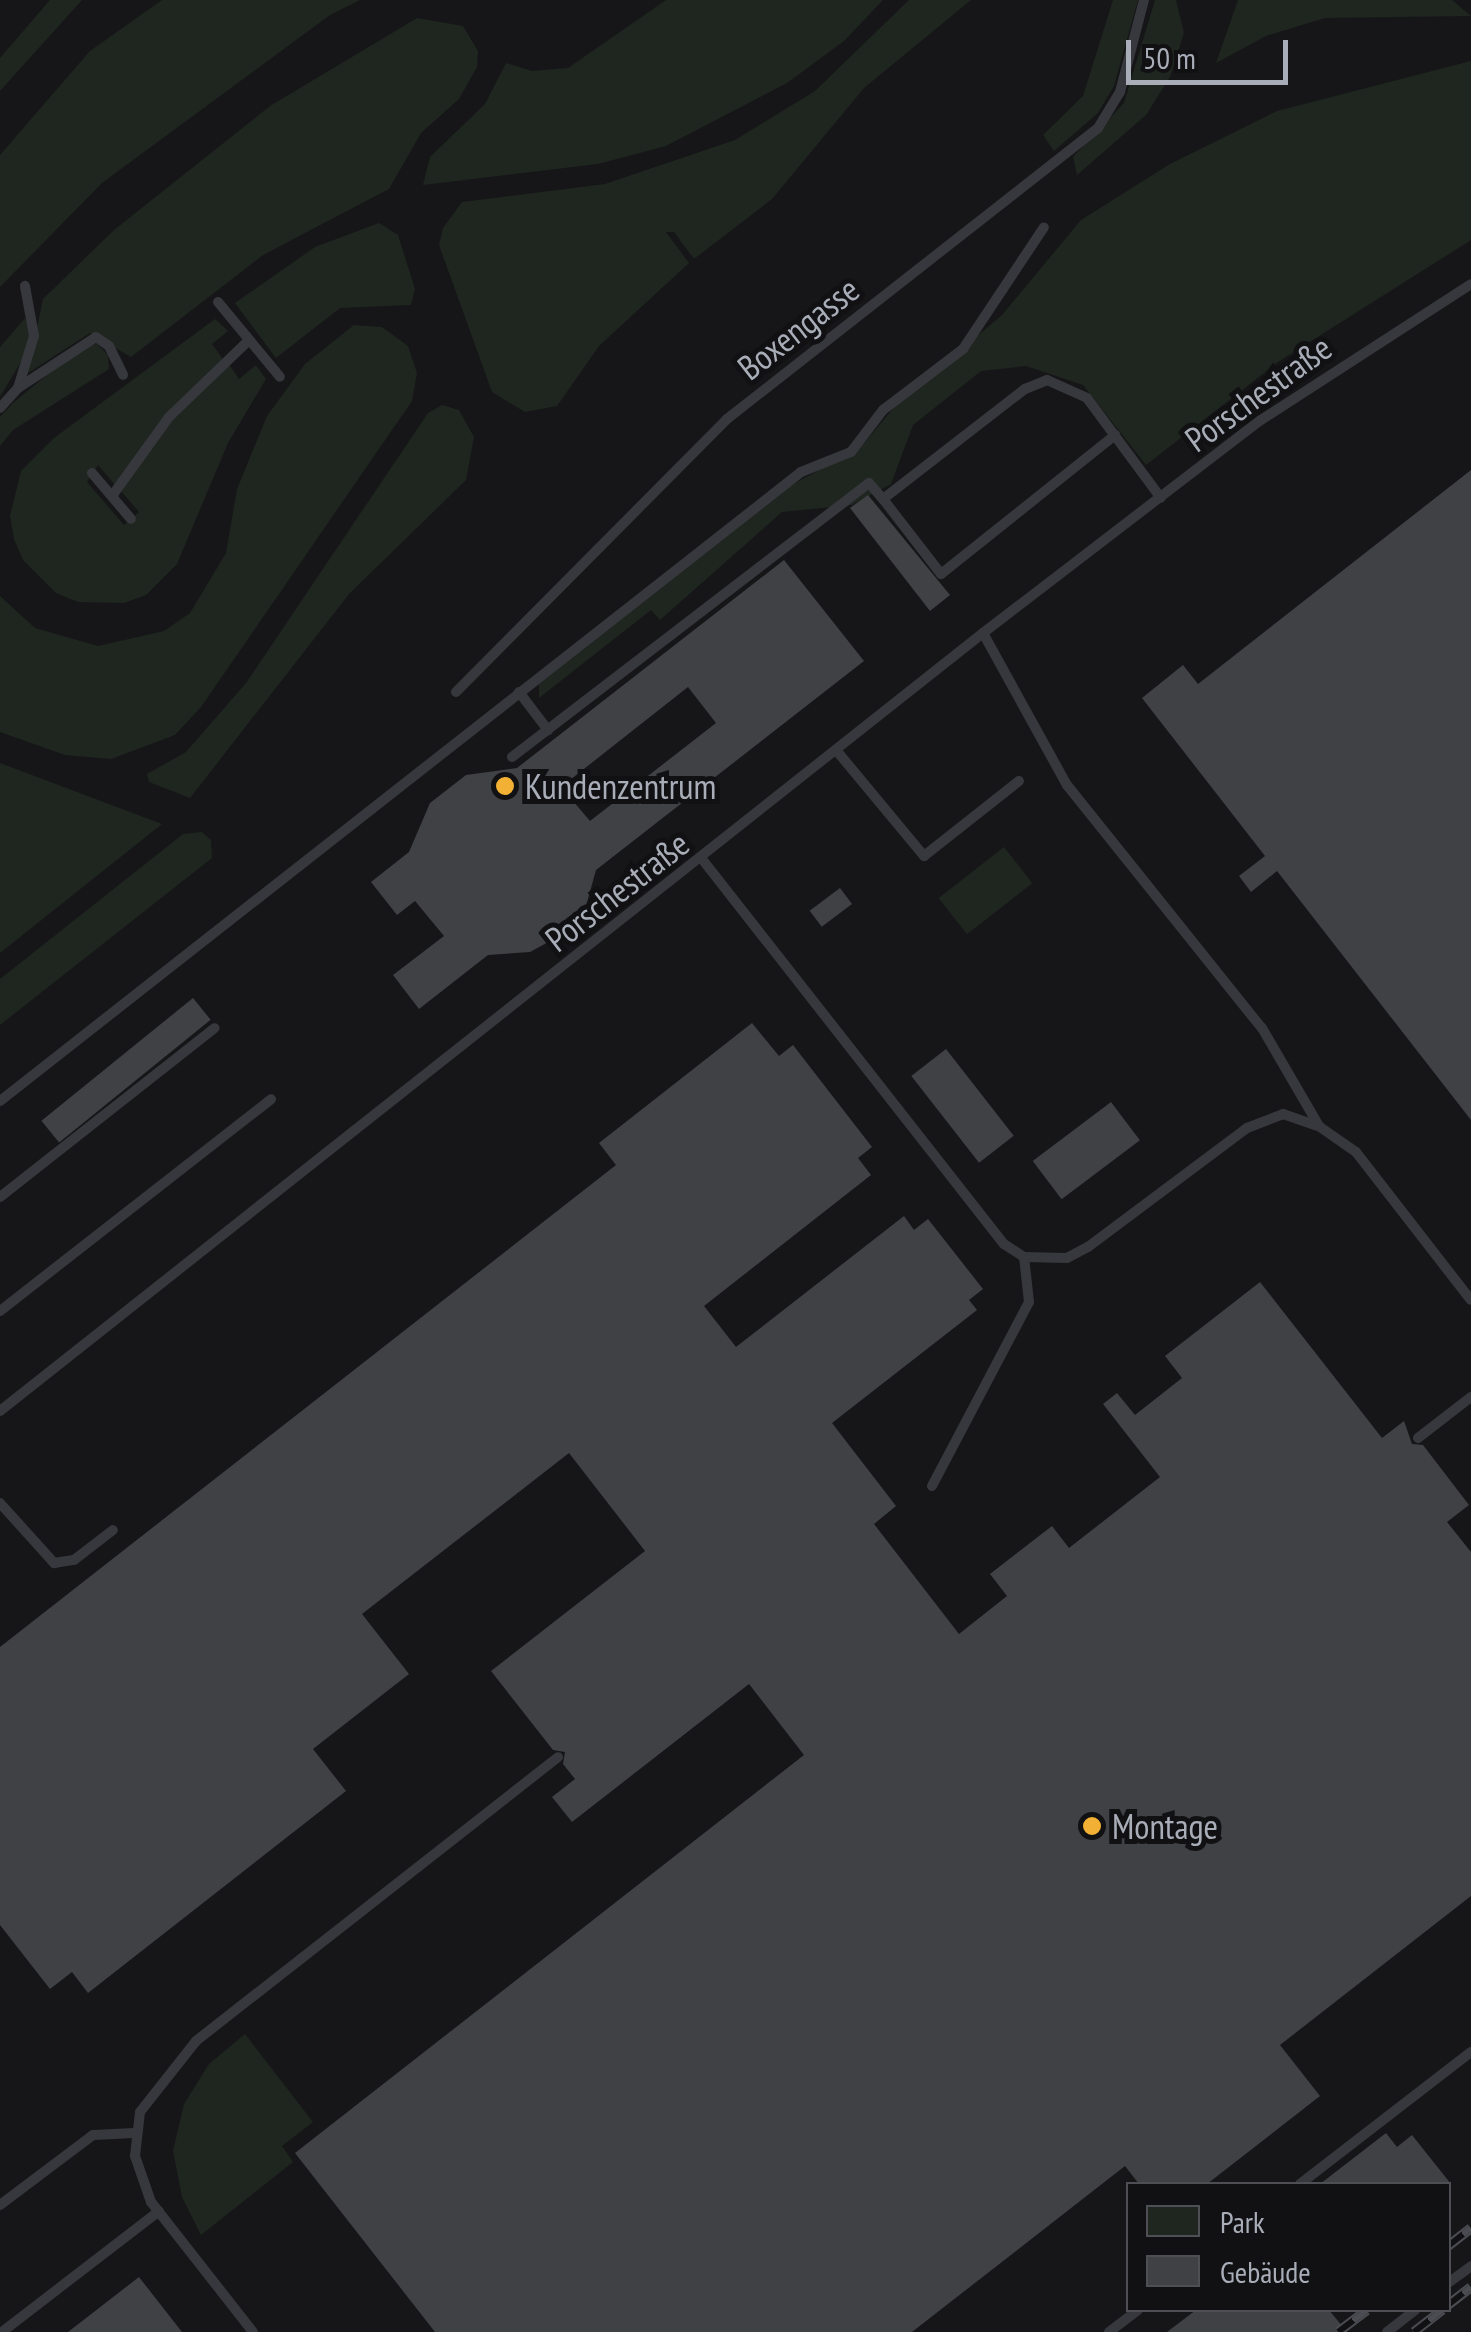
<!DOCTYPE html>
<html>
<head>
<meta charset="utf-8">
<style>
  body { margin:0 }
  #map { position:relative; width:1471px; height:2332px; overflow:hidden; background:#161618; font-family:"PT Sans Narrow",sans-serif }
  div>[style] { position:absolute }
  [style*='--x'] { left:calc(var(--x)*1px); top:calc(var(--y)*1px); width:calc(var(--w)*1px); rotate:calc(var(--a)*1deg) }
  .green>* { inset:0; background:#1e261f; transform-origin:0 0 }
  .building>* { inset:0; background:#404145; transform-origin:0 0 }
  .service>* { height:10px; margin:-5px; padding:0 5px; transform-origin:5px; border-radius:5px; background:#37383d }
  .rail>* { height:10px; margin-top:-5px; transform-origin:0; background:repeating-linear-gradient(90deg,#111113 0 19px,#4a4c52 0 38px); box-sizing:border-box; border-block:2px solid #4a4c52 }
  .dots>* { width:28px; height:28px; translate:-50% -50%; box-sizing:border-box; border:5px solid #111113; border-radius:50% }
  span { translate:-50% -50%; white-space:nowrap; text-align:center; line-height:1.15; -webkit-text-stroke:10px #111113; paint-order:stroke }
  .street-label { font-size:35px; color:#a8adb8 }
  .poi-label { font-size:35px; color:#a8adb8 }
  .left { translate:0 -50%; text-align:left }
  .legend { position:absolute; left:1126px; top:2182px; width:325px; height:130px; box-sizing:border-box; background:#111113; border:2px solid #4d4f55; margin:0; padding:12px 18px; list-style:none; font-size:30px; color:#a8adb8 }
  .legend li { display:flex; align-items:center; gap:20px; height:50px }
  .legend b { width:50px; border:2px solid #4d4f55 }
  .scale { position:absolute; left:1126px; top:40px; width:162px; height:45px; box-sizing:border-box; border:5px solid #a8adb8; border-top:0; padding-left:12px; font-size:30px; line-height:35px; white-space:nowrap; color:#a8adb8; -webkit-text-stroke:8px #111113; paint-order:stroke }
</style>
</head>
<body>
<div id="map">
  <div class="green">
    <div style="clip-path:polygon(50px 0,82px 0,0 91px,0 58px)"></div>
    <div style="clip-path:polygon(162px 0,360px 0,330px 15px,102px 183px,0 287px,0 155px,90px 51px)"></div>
    <div style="clip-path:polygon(666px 0,883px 0,844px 41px,787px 83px,666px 146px,598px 164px,423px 185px,430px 157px,485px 104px,506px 63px,532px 71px,568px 68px)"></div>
    <div style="clip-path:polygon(909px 0,971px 0,864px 88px,772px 199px,694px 259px,674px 232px,666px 232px,689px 263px,599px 346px,557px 406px,525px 412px,492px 392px,439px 245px,443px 228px,462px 202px,605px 184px,735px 140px,815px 91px)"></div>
    <div style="clip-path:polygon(1113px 0,1138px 0,1114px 86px,1098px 113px,1054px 151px,1043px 135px,1083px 96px)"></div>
    <div style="clip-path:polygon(1155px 0,1176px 0,1184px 33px,1170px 77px,1146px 115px,1077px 175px,1073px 157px,1124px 103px)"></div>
    <div style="clip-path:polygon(1238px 0,1452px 0,1471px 16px,1325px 18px,1266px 36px,1216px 63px)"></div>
    <div style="clip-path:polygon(417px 18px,463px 26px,478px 51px,477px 67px,459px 99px,421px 133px,389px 189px,263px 255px,131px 357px,90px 333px,28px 373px,43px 299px,114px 230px,270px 106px)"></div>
    <div style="clip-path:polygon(1471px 61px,1471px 240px,1278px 362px,1146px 465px,1083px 385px,1026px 366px,981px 371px,913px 425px,891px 484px,852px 505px,782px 512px,660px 620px,651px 610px,539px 698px,539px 684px,786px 488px,860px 448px,896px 405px,1002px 315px,1081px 220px,1170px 164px,1277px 111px)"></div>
    <div style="clip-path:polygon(379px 223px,398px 235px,415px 289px,411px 305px,340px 308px,276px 358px,235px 303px,315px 247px)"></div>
    <div style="clip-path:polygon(25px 318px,30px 335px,21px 362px,0 397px,0 347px)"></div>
    <div style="clip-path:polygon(215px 319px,228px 331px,212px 344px,223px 359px,115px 485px,98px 465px,87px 482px,124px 525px,139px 512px,120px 490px,168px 424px,229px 364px,239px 379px,256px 365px,266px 379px,228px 443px,177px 564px,146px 595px,124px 603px,78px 602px,56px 593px,23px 560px,14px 539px,10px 516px,21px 471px,54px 438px)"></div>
    <div style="clip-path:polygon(354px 325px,382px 327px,408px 346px,417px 373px,412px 401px,201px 707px,175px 735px,111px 759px,65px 755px,0 732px,0 596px,35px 628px,98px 646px,164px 631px,190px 613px,226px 553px,237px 489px,267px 416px,305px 364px)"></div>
    <div style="clip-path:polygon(97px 344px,108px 355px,109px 369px,13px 430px,0 446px,0 417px,13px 403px,82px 346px)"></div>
    <div style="clip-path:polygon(442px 405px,459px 410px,474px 437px,466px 480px,349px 594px,190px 798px,149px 782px,147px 774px,186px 752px,246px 683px,428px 413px)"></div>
    <div style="clip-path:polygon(0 763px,162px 824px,0 953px)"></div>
    <div style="clip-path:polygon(202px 832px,211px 840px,212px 858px,0 1025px,0 979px,183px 834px)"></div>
    <div style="left:1004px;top:847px;width:46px;height:83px;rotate:52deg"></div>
    <div style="clip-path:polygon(245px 2034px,313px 2122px,282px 2146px,293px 2162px,201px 2235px,182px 2197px,173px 2151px,184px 2104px,209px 2064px)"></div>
  </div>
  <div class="building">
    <div style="clip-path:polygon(1471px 470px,1471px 1120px,1277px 871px,1251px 892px,1239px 876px,1265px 856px,1142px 698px,1183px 665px,1198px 684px)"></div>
    <div style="clip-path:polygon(868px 495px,950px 595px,930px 611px,850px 508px)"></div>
    <div style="clip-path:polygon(evenodd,784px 560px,864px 661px,596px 870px,586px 906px,563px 934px,530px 952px,488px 955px,419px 1009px,393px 975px,444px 936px,415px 901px,397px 915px,371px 882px,409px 852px,430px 803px,466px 775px,517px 768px,784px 560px,688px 687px,716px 723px,590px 821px,561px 787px,688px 687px)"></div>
    <div style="left:840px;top:888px;width:20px;height:38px;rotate:53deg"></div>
    <div style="left:193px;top:998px;width:28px;height:195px;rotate:51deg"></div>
    <div style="clip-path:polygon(752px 1023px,779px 1056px,793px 1045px,872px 1147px,858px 1158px,871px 1175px,704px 1306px,736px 1347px,904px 1216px,914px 1230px,928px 1219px,983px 1289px,969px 1300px,977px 1310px,832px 1423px,896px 1506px,874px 1524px,959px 1634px,1007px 1596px,990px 1574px,1052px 1526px,1069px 1548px,1160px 1477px,1103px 1404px,1117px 1393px,1135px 1415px,1182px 1378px,1165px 1356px,1260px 1282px,1382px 1438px,1404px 1421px,1412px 1444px,1423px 1445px,1469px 1505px,1447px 1522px,1471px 1552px,1471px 1896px,1280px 2045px,1320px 2096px,1207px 2184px,1139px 2184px,1125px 2166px,912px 2332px,435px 2332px,295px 2153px,804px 1755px,749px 1684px,572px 1822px,552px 1797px,575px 1779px,563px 1764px,565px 1752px,553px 1750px,491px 1671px,645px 1551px,569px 1453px,362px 1614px,409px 1674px,313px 1749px,346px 1791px,88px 1993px,72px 1972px,50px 1989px,0 1925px,0 1647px,616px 1165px,599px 1143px)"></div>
    <div style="left:946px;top:1049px;width:110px;height:44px;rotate:52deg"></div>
    <div style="left:1111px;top:1102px;width:48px;height:98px;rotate:53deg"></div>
    <div style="clip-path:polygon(1386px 2133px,1397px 2147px,1412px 2135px,1451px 2184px,1320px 2184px)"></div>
    <div style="clip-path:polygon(139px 2277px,182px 2332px,68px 2332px)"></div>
    <div style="clip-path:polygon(1196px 2310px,1329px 2310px,1347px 2332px,1167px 2332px)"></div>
  </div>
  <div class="service">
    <div style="--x:218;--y:302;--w:97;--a:50.4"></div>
    <div style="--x:18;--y:388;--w:93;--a:-33.2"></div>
    <div style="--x:96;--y:337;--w:16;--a:35"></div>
    <div style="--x:109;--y:346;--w:32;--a:64"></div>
    <div style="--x:0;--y:408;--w:27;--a:-48"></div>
    <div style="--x:18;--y:388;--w:54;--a:-72.9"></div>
    <div style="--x:34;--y:336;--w:51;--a:-100.2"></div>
    <div style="--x:92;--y:473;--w:60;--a:49.7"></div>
    <div style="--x:112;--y:496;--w:97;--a:-54.2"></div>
    <div style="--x:169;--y:417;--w:111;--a:-43.9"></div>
    <div style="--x:883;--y:499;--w:95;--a:52.3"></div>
    <div style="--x:941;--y:574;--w:223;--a:-38.6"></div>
    <div style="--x:983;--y:633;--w:174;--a:61.1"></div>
    <div style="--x:1067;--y:785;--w:312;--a:51.3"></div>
    <div style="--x:1262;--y:1028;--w:113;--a:59.8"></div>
    <div style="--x:456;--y:692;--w:385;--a:-45.2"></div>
    <div style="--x:727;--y:419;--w:472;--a:-38.1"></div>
    <div style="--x:1098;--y:128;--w:42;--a:-58.6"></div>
    <div style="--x:1120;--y:92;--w:95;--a:-75.4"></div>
    <div style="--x:519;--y:692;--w:48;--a:52.7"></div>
    <div style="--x:836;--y:750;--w:138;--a:50.3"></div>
    <div style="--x:924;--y:856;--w:121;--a:-38.3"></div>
    <div style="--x:512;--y:757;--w:450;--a:-37.5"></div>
    <div style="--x:869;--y:483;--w:21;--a:49"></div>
    <div style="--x:883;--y:499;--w:180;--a:-37.8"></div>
    <div style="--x:1025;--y:389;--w:24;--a:-22"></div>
    <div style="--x:1047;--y:380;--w:44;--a:24.2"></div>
    <div style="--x:1087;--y:398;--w:124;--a:53.5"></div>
    <div style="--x:702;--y:859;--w:489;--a:51.9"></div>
    <div style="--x:1004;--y:1244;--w:24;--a:33"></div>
    <div style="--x:1024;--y:1257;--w:43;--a:1.3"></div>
    <div style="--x:1067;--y:1258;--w:24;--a:-28"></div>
    <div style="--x:1088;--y:1247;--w:199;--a:-36.8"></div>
    <div style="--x:1247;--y:1128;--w:39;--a:-21"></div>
    <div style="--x:1283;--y:1114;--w:39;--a:19"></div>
    <div style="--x:1320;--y:1127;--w:44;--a:34.8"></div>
    <div style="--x:1356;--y:1152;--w:187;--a:52.2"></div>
    <div style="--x:0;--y:1101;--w:1018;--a:-38.14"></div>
    <div style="--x:801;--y:472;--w:54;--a:-21.8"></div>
    <div style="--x:851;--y:452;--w:53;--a:-52.7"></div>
    <div style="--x:883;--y:410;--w:101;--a:-37.3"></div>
    <div style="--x:963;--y:349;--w:146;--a:-56.4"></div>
    <div style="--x:0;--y:1197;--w:273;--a:-38.2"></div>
    <div style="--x:0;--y:1311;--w:344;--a:-38"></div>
    <div style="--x:0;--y:1411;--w:1254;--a:-38.36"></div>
    <div style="--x:983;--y:633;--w:350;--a:-37.5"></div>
    <div style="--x:1261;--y:420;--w:250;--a:-32.9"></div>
    <div style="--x:1418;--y:1438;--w:67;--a:-37.7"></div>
    <div style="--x:932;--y:1486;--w:208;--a:-62.2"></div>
    <div style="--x:1029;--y:1302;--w:45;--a:-96.3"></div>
    <div style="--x:0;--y:1503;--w:81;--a:48"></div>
    <div style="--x:54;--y:1563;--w:20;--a:-9"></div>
    <div style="--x:74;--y:1560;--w:49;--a:-37.6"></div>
    <div style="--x:1300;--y:2184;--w:216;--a:-37.7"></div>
    <div style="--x:0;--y:2205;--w:116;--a:-37"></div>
    <div style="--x:93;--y:2135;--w:41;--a:-2.8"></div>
    <div style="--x:1448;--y:2283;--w:29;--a:-36"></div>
    <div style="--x:2;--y:2332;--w:198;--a:-37.6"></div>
    <div style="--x:253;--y:2332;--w:165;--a:-128.1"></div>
    <div style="--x:151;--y:2202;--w:49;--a:-109.2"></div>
    <div style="--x:135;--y:2156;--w:44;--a:-83.5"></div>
    <div style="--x:140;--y:2112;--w:90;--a:-51.7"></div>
    <div style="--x:196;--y:2041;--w:460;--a:-38.1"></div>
    <div style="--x:1109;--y:2332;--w:36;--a:-37"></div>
    <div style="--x:1387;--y:2332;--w:36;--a:-38"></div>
  </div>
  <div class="rail">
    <div style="--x:1448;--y:2246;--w:29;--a:-38"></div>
    <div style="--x:1448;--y:2305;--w:29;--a:-38"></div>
    <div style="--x:1338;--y:2332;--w:36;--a:-37"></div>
    <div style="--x:1414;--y:2332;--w:36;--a:-38"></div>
  </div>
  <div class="dots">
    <div style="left:505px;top:786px;background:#f2b134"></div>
    <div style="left:1092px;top:1826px;background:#f2b134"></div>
  </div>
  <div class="street-label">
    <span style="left:798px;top:328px;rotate:-38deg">Boxengasse</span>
    <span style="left:1258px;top:393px;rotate:-36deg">Porschestraße</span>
    <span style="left:617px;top:891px;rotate:-38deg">Porschestraße</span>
  </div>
  <div class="poi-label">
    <span class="left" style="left:525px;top:786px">Kundenzentrum</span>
    <span class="left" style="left:1112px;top:1826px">Montage</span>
  </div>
  <ul class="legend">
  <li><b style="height:28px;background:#1e261f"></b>Park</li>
  <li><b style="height:28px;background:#404145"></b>Gebäude</li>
  </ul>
  <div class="scale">50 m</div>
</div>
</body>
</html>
